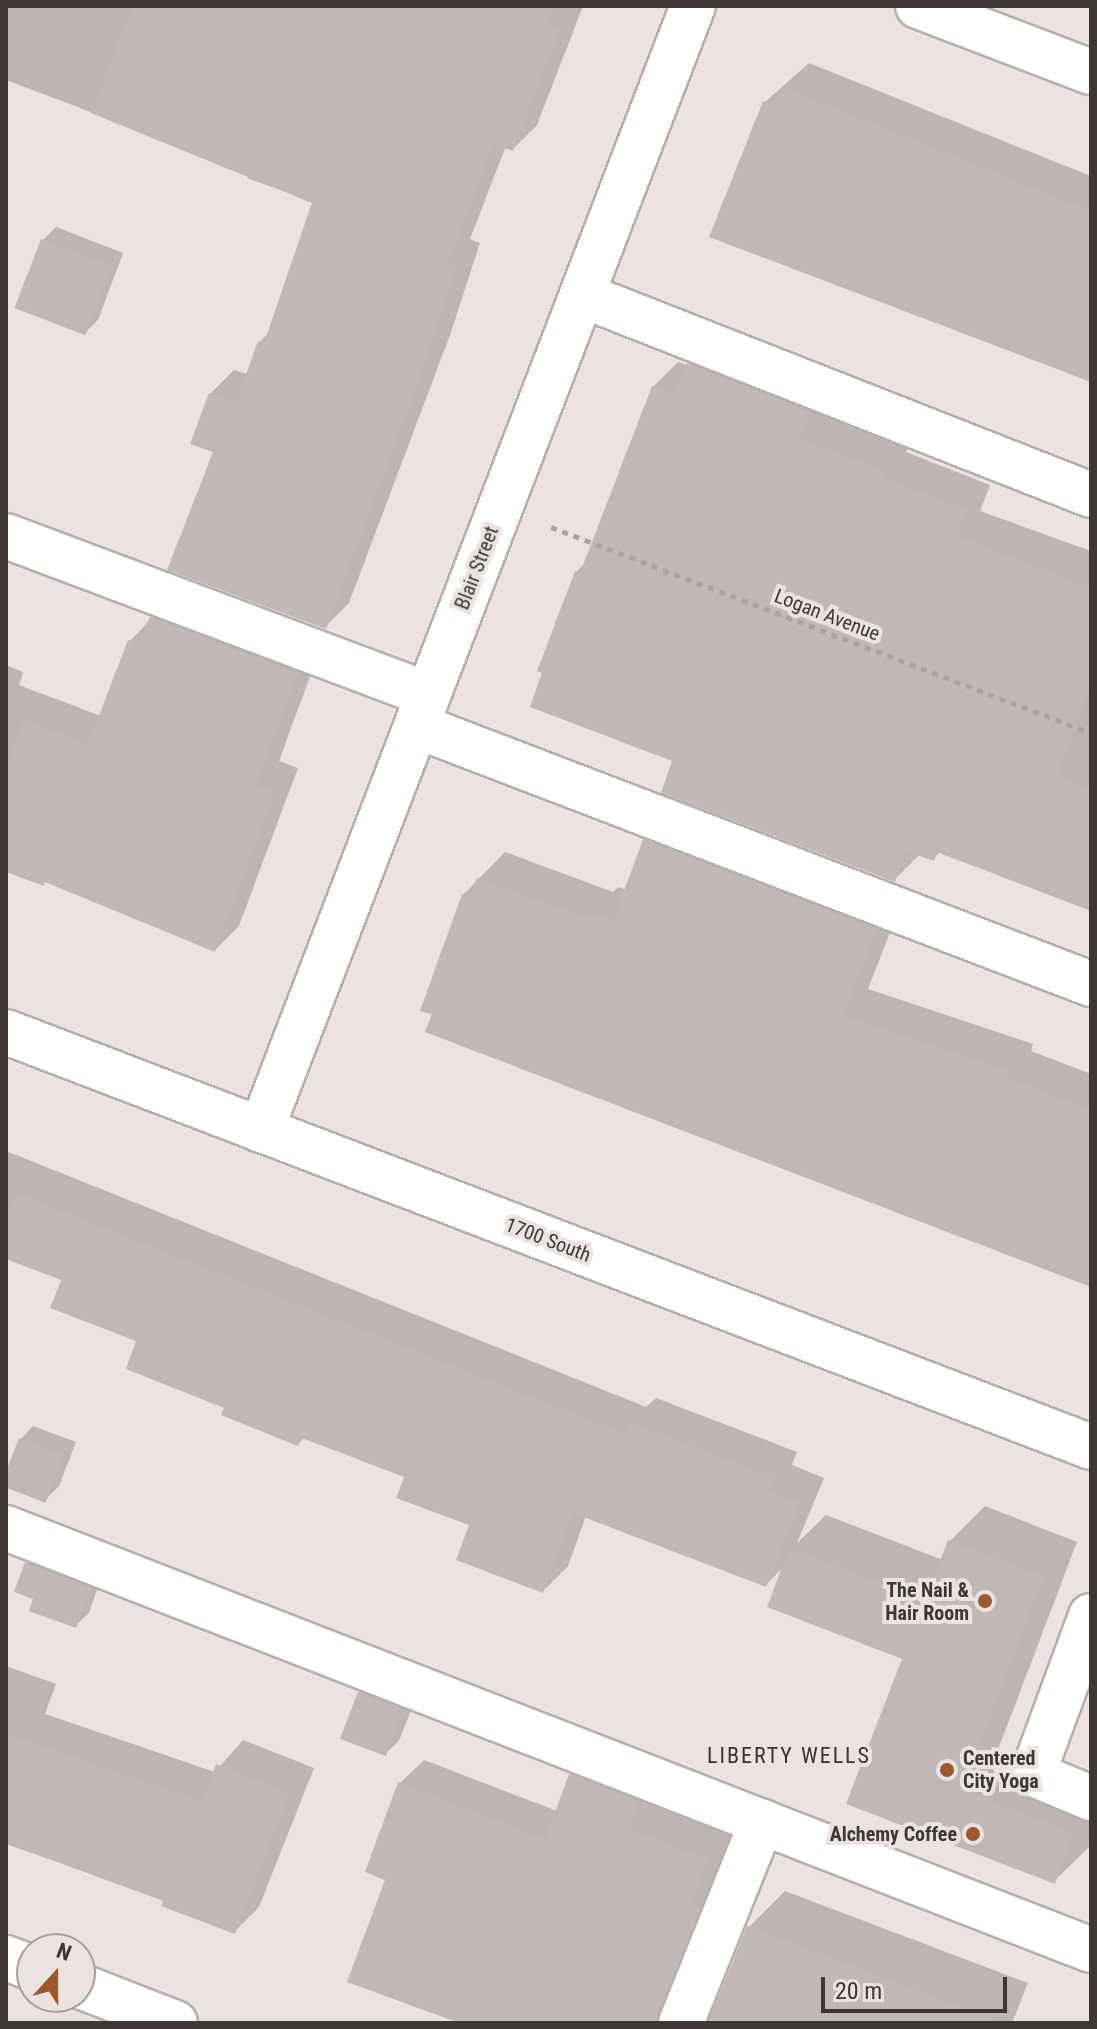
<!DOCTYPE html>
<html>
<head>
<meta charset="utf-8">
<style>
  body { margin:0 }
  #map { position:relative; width:1097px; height:2029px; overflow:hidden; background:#ebe3df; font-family:"Roboto Condensed",sans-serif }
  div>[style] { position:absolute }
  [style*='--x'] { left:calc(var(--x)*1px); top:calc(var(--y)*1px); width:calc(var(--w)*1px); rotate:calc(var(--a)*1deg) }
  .shadow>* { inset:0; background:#0003 }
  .building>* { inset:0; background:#c0b8b4; transform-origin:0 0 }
  .path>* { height:5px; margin-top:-2.5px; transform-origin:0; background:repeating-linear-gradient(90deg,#aaa4a1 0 6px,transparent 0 12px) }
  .roads { filter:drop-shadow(2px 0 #b7afab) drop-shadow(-2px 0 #b7afab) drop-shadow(0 2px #b7afab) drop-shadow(0 -2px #b7afab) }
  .minor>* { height:44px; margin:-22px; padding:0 22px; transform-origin:22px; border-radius:22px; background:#fff }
  .dots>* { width:22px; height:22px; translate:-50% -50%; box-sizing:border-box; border:4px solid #ebe3df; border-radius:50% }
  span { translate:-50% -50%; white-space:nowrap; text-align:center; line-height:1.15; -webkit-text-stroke:8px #ebe3df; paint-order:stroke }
  .street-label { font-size:20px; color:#3b3836 }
  .poi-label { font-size:20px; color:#3b3836; font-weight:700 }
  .right { translate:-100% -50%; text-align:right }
  .left { translate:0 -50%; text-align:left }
  .neighbourhood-label { font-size:22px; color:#38322f; letter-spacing:2px }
  .frame { position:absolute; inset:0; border:8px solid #3b3836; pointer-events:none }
  .north { position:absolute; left:16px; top:1933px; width:80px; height:80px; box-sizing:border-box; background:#ebe3df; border:2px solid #a59f9b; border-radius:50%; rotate:21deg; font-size:22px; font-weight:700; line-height:32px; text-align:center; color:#3b3836 }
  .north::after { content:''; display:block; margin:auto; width:28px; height:36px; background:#9e582d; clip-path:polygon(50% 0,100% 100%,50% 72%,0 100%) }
  .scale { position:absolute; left:821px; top:1977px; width:186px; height:36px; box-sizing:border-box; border:4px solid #3b3836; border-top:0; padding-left:10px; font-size:24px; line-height:28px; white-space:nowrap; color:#3b3836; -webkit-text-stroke:6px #ebe3df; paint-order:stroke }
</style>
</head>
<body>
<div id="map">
  <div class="shadow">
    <div style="clip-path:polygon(6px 6px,583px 6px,537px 125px,513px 149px,506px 146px,470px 239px,480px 243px,450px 335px,349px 603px,325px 627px,215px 451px,210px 394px,234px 370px,247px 374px,260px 342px,270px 331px,314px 202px,247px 178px,250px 172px,6px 80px)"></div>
    <div style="clip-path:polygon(809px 63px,1091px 176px,1091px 380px,765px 102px)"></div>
    <div style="clip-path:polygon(56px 227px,123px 253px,98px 320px,85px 333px,43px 240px)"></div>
    <div style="clip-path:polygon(714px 339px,909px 445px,906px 452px,990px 485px,980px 511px,1091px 551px,1091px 909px,941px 851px,933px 859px,920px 854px,894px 880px,675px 760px,576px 572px,586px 562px,653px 387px,678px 362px,688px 365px)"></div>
    <div style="clip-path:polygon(175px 594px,320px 649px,279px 761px,298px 768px,239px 926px,215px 950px,47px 880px,6px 869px,6px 665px,23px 672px,19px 685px,101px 716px,130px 641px)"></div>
    <div style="clip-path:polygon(672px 814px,902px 902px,868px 989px,1033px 1044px,1031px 1051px,1091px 1074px,1091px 1284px,463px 895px,505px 852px,613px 892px,618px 887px,627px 890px,645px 841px)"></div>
    <div style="clip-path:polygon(6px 1151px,646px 1407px,656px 1398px,797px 1452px,792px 1465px,824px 1478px,797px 1543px,826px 1515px,943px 1560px,950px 1541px,985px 1506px,1077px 1542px,996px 1755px,1091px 1791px,1089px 1847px,1054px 1881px,849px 1803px,904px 1658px,785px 1565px,766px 1585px,586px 1516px,568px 1566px,543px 1591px,472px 1524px,407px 1476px,305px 1437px,298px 1444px,226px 1407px,63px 1279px,6px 1257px)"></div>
    <div style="clip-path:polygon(33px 1426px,76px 1442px,59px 1486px,46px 1499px,6px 1485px,21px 1439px)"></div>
    <div style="clip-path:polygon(39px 1550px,102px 1575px,89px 1613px,76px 1625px,36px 1598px,27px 1563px)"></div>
    <div style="clip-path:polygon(6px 1666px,56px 1684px,45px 1714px,215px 1772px,243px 1740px,314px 1768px,259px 1907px,234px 1932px,166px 1900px,6px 1844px)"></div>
    <div style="clip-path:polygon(373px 1680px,416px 1697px,399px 1741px,386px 1753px,360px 1693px)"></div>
    <div style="clip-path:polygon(595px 1751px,662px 1778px,651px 1805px,730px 1835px,713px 1881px,723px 1885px,680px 2001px,658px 2023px,456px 2023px,388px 1879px,400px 1783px,424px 1760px,557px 1811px,571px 1775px)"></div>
    <div style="clip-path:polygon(785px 1891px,1028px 1983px,1012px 2023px,707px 2023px,749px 1927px)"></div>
  </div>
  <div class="building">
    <div style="clip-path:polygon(132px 6px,555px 6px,548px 24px,560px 29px,513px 151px,494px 144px,448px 263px,457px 267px,426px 361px,326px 629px,167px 570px,213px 452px,190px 444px,209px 393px,236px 403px,258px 341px,264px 343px,312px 203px,91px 113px)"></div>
    <div style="clip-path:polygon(782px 87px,1091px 211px,1091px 382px,709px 237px,763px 101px,775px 106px)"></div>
    <div style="left:41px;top:239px;width:76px;height:74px;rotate:21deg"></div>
    <div style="clip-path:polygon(687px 363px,811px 412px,800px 439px,885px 470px,882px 478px,967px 510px,957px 536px,1091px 588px,1091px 682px,1058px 776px,1091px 789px,1091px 911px,937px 852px,934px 861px,906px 851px,895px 882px,661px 793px,672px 761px,530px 707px,542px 673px,537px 671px,575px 571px,580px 573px,652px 386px,675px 395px)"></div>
    <div style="clip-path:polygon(150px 617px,298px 673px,256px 785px,275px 792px,215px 952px,45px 882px,44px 886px,6px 872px,6px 766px,24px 719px,88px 744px,128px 640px,139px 644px)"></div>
    <div style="clip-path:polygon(643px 839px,877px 929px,843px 1016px,1008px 1070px,1006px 1077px,1091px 1110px,1091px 1287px,425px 1032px,432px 1014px,420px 1011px,462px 894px,470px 897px,477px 878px,588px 918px,590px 912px,613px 921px)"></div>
    <div style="clip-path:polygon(16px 1193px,625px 1434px,629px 1422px,773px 1477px,768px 1490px,800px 1503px,766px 1587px,573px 1513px,543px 1593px,456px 1560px,469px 1525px,396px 1498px,404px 1477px,302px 1438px,298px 1446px,221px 1415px,224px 1408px,126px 1369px,136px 1341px,50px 1308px,61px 1280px,6px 1259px,6px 1219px)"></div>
    <div style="left:19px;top:1438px;width:48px;height:51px;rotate:21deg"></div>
    <div style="clip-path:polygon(948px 1540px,1044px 1576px,962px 1790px,1074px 1833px,1055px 1884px,846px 1804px,902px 1659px,767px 1607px,789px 1548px,925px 1600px)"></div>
    <div style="clip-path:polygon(25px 1562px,91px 1588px,76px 1628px,29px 1611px,33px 1599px,14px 1592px)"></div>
    <div style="left:358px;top:1692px;width:49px;height:50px;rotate:21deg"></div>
    <div style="clip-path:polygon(6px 1734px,202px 1801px,216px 1764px,290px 1793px,235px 1934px,161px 1906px,163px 1901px,6px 1843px)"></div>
    <div style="clip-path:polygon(569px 1774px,640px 1801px,629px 1829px,708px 1859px,690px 1905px,700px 1908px,657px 2023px,459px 2023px,347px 1982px,385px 1880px,365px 1872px,398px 1782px,545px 1839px)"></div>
    <div style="clip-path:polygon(747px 1926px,990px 2018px,989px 2023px,708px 2023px)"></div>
  </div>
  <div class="path">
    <div style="--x:551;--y:527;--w:578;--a:20.88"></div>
  </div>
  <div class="roads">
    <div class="minor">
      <div style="--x:918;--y:6;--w:185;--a:20.9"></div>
      <div style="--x:582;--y:295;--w:547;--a:21.45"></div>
      <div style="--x:6;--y:536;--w:451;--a:20.6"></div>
      <div style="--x:417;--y:726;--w:722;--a:20.95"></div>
      <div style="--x:6;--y:1032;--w:1162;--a:20.93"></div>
      <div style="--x:261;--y:1130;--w:1204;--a:-68.98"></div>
      <div style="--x:6;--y:1528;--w:1164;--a:21.25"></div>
      <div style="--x:1091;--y:1616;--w:168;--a:110.2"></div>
      <div style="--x:1033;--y:1774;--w:63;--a:22.5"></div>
      <div style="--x:6;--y:1958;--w:28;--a:21"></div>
      <div style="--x:80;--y:1986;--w:102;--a:21.3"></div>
      <div style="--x:681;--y:2023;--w:217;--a:-68.1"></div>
    </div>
  </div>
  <div class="dots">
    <div style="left:985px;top:1601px;background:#9e582d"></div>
    <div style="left:947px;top:1770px;background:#9e582d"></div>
    <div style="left:973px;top:1834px;background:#9e582d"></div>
  </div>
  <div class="street-label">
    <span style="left:477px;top:568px;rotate:-69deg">Blair Street</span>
    <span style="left:827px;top:615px;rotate:21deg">Logan Avenue</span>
    <span style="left:548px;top:1240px;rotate:21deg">1700 South</span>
  </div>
  <div class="poi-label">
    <span class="right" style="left:969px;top:1602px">The Nail &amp;<br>Hair Room</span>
    <span class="left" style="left:963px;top:1770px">Centered<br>City Yoga</span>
    <span class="right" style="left:957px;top:1834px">Alchemy Coffee</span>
  </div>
  <div class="neighbourhood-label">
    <span style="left:789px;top:1756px">LIBERTY WELLS</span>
  </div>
  <div class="frame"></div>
  <div class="north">N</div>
  <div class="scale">20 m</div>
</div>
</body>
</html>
